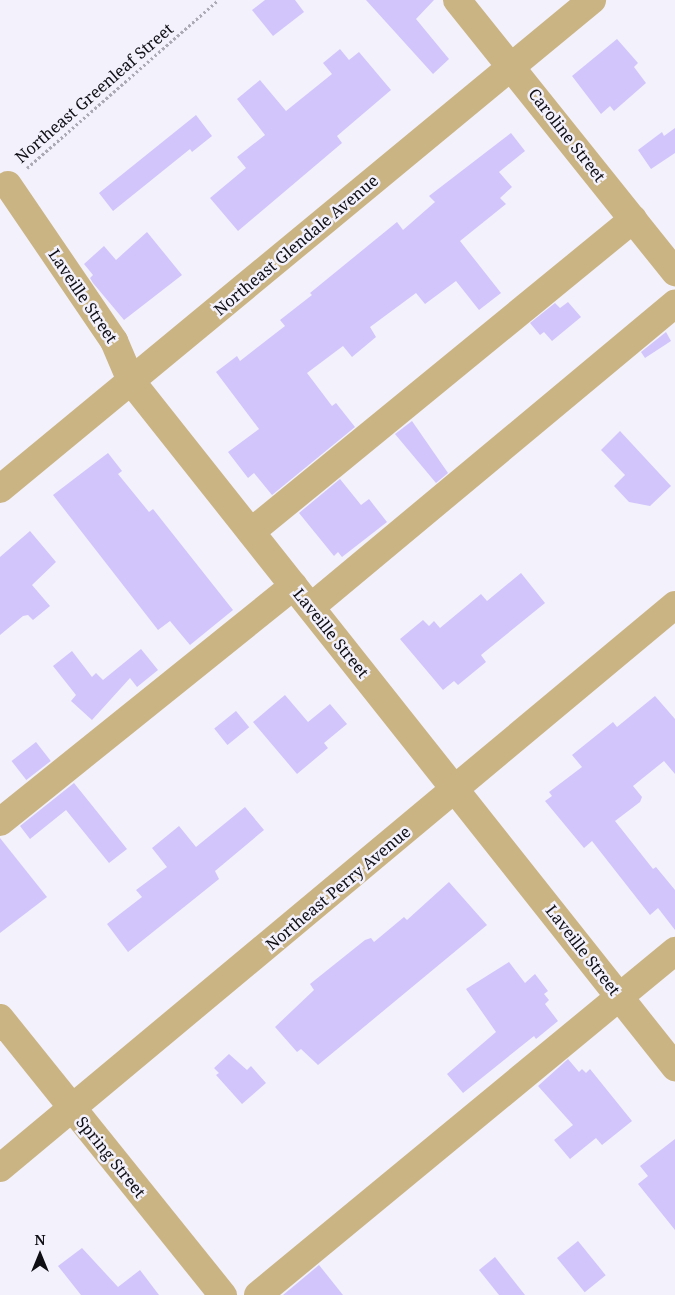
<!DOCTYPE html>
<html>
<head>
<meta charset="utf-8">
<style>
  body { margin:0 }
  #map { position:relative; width:675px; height:1295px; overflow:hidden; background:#f3f1fc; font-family:"Noto Serif",serif }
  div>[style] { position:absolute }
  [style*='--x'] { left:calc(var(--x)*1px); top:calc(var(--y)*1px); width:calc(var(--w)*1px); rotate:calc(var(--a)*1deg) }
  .building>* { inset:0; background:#d2c5fc; transform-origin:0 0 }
  .path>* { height:3px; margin-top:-1.5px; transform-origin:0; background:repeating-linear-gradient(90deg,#acaab4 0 2.5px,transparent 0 5px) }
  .minor>* { height:28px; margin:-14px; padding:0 14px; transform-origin:14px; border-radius:14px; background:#cbb483 }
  span { translate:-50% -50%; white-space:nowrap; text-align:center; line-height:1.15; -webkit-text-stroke:5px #f3f1fc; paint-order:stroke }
  .street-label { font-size:16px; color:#0f0e14 }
  .north { position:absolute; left:15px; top:1230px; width:50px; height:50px; -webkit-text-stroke:4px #f3f1fc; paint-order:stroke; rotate:0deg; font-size:14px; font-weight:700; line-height:20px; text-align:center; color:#0f0e14 }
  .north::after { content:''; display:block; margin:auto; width:18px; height:22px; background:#0f0e14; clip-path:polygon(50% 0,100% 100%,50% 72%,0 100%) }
</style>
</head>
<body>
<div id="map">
  <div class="building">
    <div style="clip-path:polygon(265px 0,295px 0,304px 12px,273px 36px,252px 10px)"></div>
    <div style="clip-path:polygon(366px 0,434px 0,416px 19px,449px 59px,433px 74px)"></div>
    <div style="clip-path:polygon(617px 39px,638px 63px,634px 67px,646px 83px,614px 111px,610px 106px,601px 114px,572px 76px)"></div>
    <div style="clip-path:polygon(340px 49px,349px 60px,359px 52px,391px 90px,337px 136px,342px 143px,238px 231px,210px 198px,246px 168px,237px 157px,265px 135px,237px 99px,260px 80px,286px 111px,332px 74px,323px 63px)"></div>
    <div style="clip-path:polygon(196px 115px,212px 136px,192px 152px,190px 149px,113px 211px,99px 193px)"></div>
    <div style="clip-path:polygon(675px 128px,675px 153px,651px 169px,638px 150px,662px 132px,664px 136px)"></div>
    <div style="clip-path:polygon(511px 133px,525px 151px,499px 172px,512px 187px,500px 198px,506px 204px,460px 241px,501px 293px,479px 310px,456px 281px,425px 304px,416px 293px,370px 327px,376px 337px,352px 357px,343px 346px,307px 373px,332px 406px,336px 403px,355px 427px,272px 495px,254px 473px,248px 478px,228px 452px,259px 429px,216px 372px,237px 356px,240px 361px,285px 326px,280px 320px,312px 295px,310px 293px,397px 222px,403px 230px,435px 202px,429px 196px)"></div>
    <div style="clip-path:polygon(147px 232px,182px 275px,124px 320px,93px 283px,90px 278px,93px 275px,84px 264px,104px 246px,116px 260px)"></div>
    <div style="clip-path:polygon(568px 302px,581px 317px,552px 341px,544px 332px,540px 335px,530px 323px,555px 303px,560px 308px)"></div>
    <div style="clip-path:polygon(666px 332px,671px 341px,645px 358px,641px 352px)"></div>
    <div style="clip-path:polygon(412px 421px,448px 473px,436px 483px,395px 434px)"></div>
    <div style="clip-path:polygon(620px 431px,671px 486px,650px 506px,629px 502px,614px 486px,625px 475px,601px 450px)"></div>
    <div style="clip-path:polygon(108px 453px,122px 471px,118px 474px,149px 512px,153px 509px,233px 610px,190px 645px,170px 621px,158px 630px,53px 495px)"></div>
    <div style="clip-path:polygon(340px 479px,361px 505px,369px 499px,387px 522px,342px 557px,338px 552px,334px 556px,299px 513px)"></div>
    <div style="clip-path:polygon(30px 531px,56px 562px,32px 585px,50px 606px,33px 620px,28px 615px,23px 616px,0 635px,0 557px)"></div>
    <div style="clip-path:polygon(521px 573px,545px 603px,481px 655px,486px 662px,458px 685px,454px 681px,443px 690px,400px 639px,423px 620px,429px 626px,434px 621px,440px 628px,481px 594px,487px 601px)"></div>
    <div style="clip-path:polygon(141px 649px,158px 670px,137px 687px,130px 678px,92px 720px,71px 701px,76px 695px,53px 666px,72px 651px,92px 677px,96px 673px,103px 680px)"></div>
    <div style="clip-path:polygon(285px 695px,308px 722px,330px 704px,347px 724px,324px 743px,328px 748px,297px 774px,253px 722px)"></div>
    <div style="clip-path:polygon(655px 696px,675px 719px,675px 774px,664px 761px,633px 786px,642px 797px,640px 802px,615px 821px,653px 869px,656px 867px,675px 890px,675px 930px,658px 908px,650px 915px,592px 841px,584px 848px,545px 801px,552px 796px,549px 792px,582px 767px,572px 755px,613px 722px,617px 727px)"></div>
    <div style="left:236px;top:711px;width:21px;height:28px;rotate:51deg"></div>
    <div style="left:36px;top:742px;width:24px;height:31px;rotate:52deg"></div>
    <div style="clip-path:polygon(74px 783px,127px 849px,109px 863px,66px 810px,30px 839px,20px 826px)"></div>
    <div style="clip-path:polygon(245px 807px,264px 830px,215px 871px,219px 879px,128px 952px,107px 924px,142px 897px,136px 890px,167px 867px,152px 848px,179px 826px,196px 847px)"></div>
    <div style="clip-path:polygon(0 838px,47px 897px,0 933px)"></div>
    <div style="clip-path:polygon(449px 882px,487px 925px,318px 1065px,301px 1049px,297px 1052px,275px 1027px,314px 990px,310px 984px,365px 940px,371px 938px,374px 942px,404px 917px,407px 920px)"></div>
    <div style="clip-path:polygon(509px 962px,525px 983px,535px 974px,548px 991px,544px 994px,549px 1000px,545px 1004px,558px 1021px,536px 1039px,534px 1036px,463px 1093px,447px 1074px,496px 1032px,466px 989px)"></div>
    <div style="clip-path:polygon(229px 1054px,247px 1070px,251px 1066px,266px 1083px,242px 1104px,216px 1075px,219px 1073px,214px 1068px)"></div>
    <div style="clip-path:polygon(568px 1059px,579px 1072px,582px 1069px,586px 1073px,590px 1069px,632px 1121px,602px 1145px,596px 1138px,570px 1159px,554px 1140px,573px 1125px,538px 1086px)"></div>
    <div style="clip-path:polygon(675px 1139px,675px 1230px,638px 1184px,648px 1176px,640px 1166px)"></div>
    <div style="left:578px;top:1241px;width:44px;height:27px;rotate:51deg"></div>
    <div style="clip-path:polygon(82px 1248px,118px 1287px,140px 1270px,159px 1295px,81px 1295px,58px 1266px)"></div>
    <div style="clip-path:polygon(495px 1257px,525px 1295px,499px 1295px,479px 1270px)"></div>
    <div style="clip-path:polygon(319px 1265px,343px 1295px,283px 1295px)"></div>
  </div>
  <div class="path">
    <div style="--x:27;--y:168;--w:254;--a:-41.3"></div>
  </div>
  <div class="minor">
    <div style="--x:457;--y:0;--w:349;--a:51.3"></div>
    <div style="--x:8;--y:185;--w:189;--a:55.8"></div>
    <div style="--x:114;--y:341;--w:43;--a:67"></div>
    <div style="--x:131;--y:381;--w:876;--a:51.59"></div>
    <div style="--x:0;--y:489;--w:768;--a:-39.56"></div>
    <div style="--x:251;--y:532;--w:494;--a:-39.3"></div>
    <div style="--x:311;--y:607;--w:474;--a:-39.8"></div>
    <div style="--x:0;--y:822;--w:377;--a:-38.8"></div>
    <div style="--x:0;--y:1018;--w:356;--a:51.2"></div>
    <div style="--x:0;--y:1168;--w:879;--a:-39.83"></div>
    <div style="--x:258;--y:1295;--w:541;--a:-39.52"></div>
  </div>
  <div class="street-label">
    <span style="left:94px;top:93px;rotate:-41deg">Northeast Greenleaf Street</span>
    <span style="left:567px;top:135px;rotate:52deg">Caroline Street</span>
    <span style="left:296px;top:245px;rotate:-40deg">Northeast Glendale Avenue</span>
    <span style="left:83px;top:296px;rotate:56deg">Laveille Street</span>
    <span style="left:331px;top:633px;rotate:51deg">Laveille Street</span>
    <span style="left:338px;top:888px;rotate:-40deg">Northeast Perry Avenue</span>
    <span style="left:583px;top:950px;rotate:52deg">Laveille Street</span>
    <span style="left:111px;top:1157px;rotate:51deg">Spring Street</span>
  </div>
  <div class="north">N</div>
</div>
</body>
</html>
